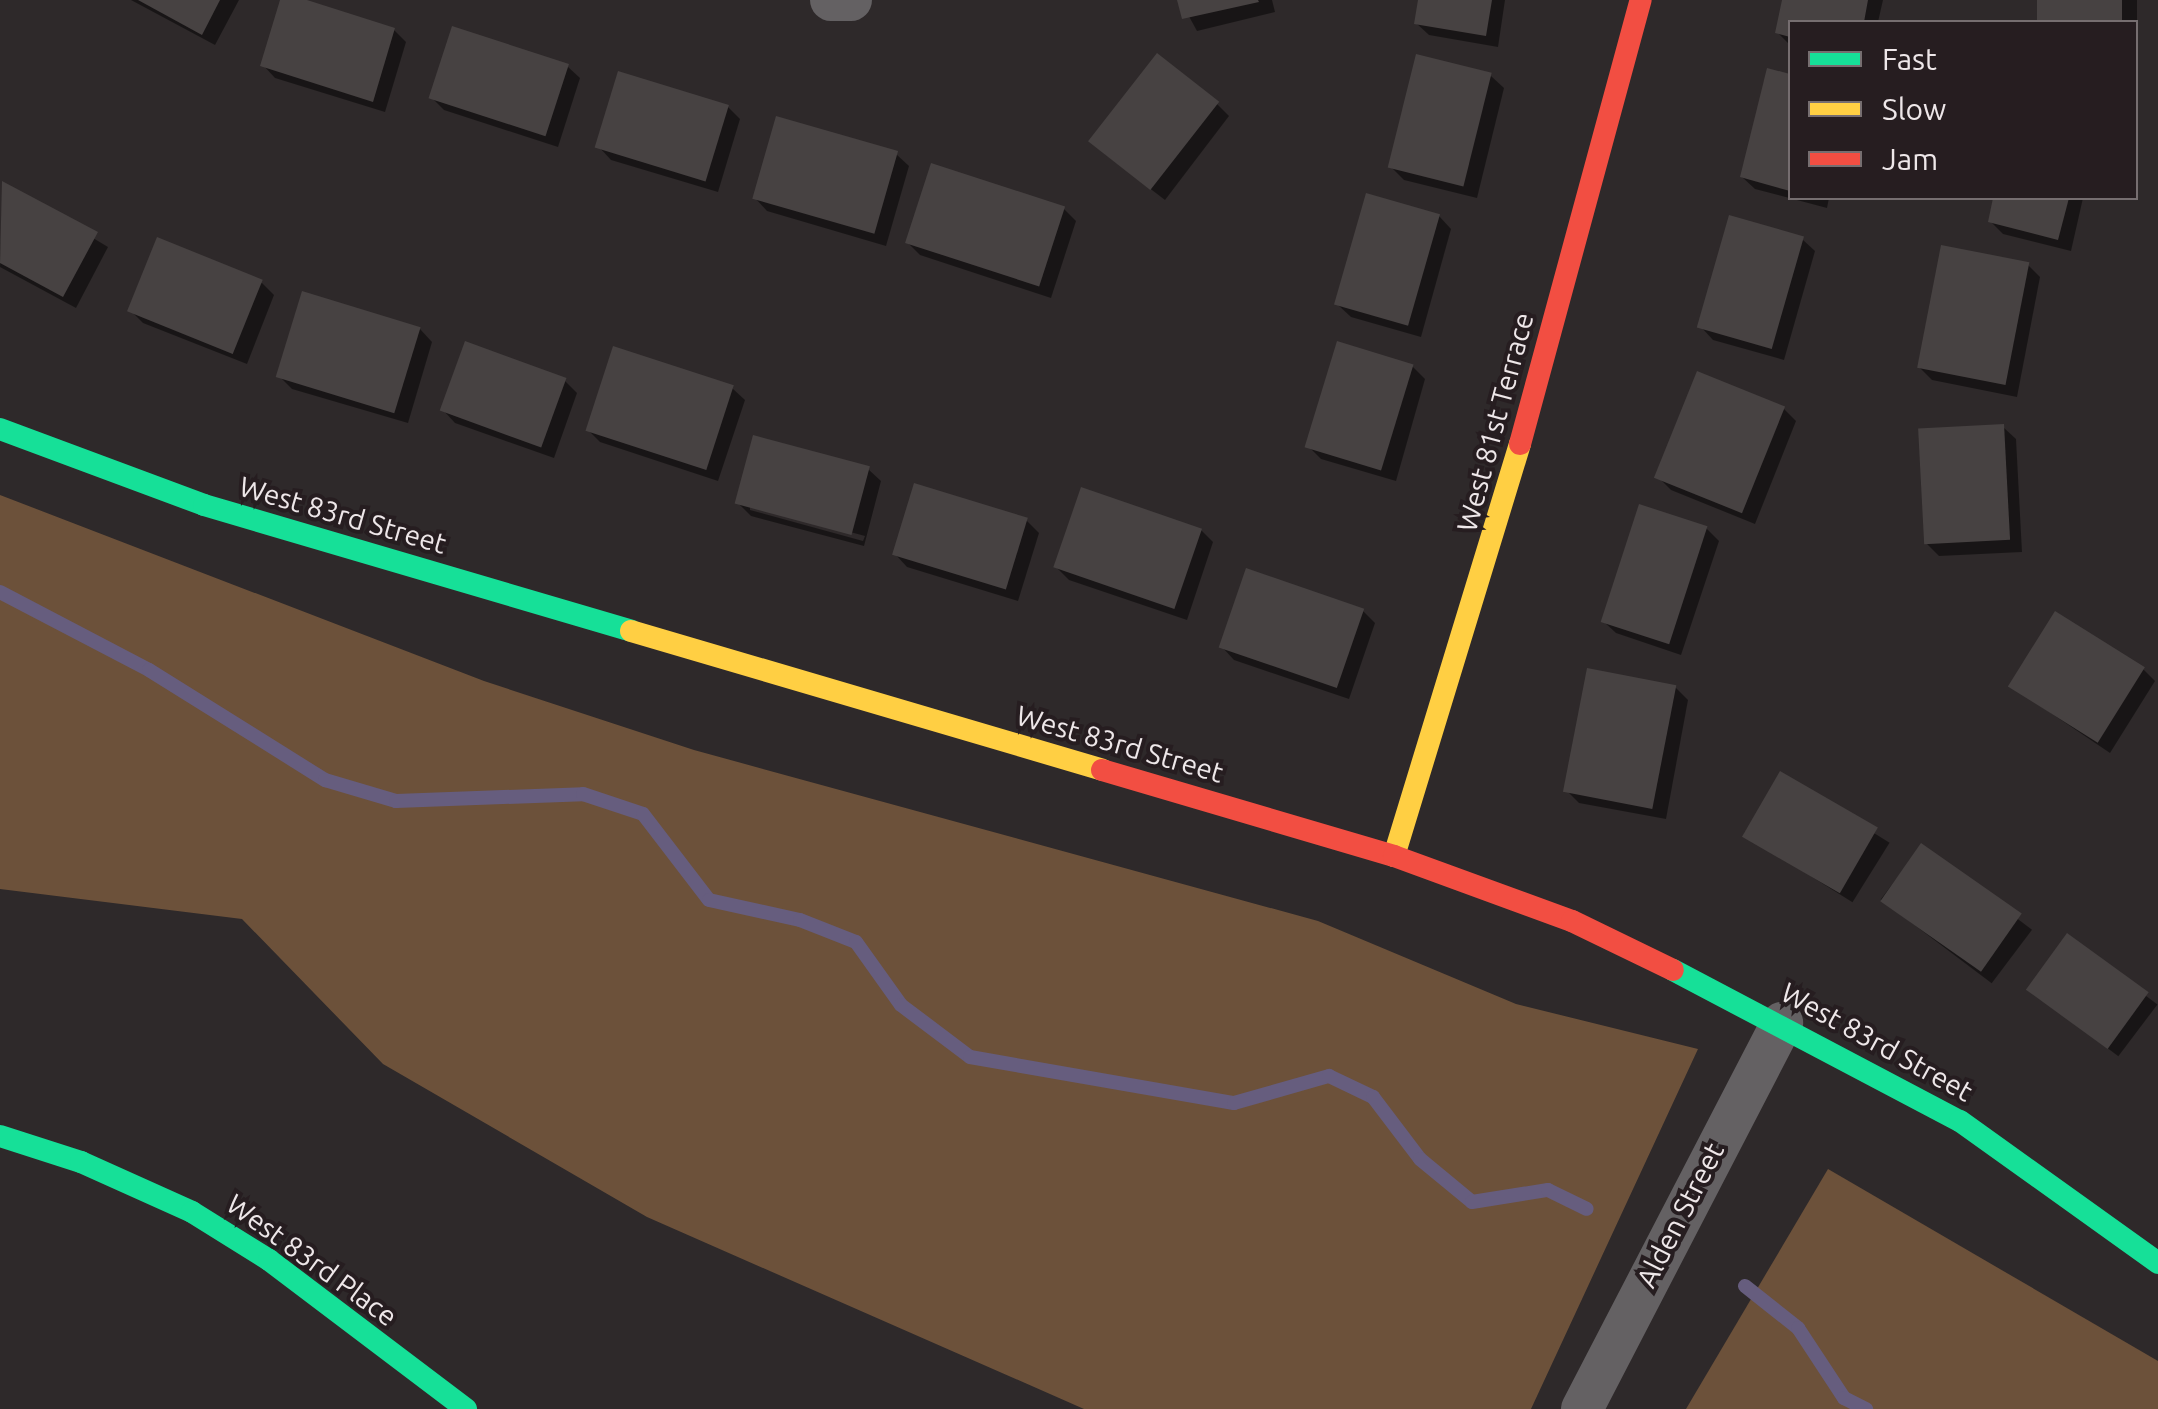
<!DOCTYPE html>
<html>
<head>
<meta charset="utf-8">
<style>
  body { margin:0 }
  #map { position:relative; width:2158px; height:1409px; overflow:hidden; background:#2e292a; font-family:Ubuntu,sans-serif }
  div>[style] { position:absolute }
  [style*='--x'] { left:calc(var(--x)*1px); top:calc(var(--y)*1px); width:calc(var(--w)*1px); rotate:calc(var(--a)*1deg) }
  .forest>* { inset:0; background:#6c513a }
  .shadow>* { inset:0; background:#0007; transform-origin:0 0 }
  .stream>* { height:14px; margin:-7px; padding:0 7px; transform-origin:7px; border-radius:7px; background:#665d7e }
  .building>* { inset:0; background:#474242; transform-origin:0 0 }
  .street>* { height:42px; margin:-21px; padding:0 21px; transform-origin:21px; border-radius:21px; background:#646163 }
  .fast>* { height:22px; margin:-11px; padding:0 11px; transform-origin:11px; border-radius:11px; background:#16e098 }
  .slow>* { height:22px; margin:-11px; padding:0 11px; transform-origin:11px; border-radius:11px; background:#ffcf43 }
  .jam>* { height:22px; margin:-11px; padding:0 11px; transform-origin:11px; border-radius:11px; background:#f24e42 }
  span { translate:-50% -50%; white-space:nowrap; text-align:center; line-height:1.15; -webkit-text-stroke:8px #261d20; paint-order:stroke }
  .street-label { font-size:28px; color:#eee7e9 }
  .legend { position:absolute; left:1788px; top:20px; width:350px; height:180px; box-sizing:border-box; background:#261d20; border:2px solid #766e70; margin:0; padding:12px 18px; list-style:none; font-size:30px; color:#eee7e9 }
  .legend li { display:flex; align-items:center; gap:20px; height:50px }
  .legend b { width:50px; border:2px solid #766e70 }
</style>
</head>
<body>
<div id="map">
  <div class="forest">
    <div style="clip-path:polygon(0 495px,484px 681px,694px 750px,1318px 921px,1516px 1004px,1698px 1049px,1531px 1409px,1084px 1409px,647px 1217px,383px 1064px,242px 919px,0 889px)"></div>
    <div style="clip-path:polygon(1828px 1169px,2158px 1361px,2158px 1409px,1686px 1409px)"></div>
  </div>
  <div class="shadow">
    <div style="clip-path:polygon(131px 0,239px 0,215px 45px)"></div>
    <div style="clip-path:polygon(283px 0,394px 30px,406px 42px,385px 112px,275px 78px,263px 65px)"></div>
    <div style="clip-path:polygon(1180px 0,1272px 0,1275px 12px,1197px 31px)"></div>
    <div style="clip-path:polygon(1420px 0,1505px 0,1498px 47px,1429px 35px,1416px 23px)"></div>
    <div style="clip-path:polygon(1785px 0,1883px 0,1878px 22px,1790px 22px,1790px 45px,1778px 33px)"></div>
    <div style="left:2039px;top:0;width:98px;height:23px"></div>
    <div style="clip-path:polygon(567px 66px,580px 78px,558px 147px,444px 110px,432px 98px)"></div>
    <div style="clip-path:polygon(1768px 71px,1790px 77px,1790px 198px,1829px 198px,1827px 208px,1755px 189px,1742px 177px)"></div>
    <div style="clip-path:polygon(1491px 76px,1504px 88px,1477px 198px,1404px 180px,1391px 167px)"></div>
    <div style="clip-path:polygon(1217px 104px,1229px 116px,1165px 200px,1105px 154px)"></div>
    <div style="clip-path:polygon(727px 106px,740px 119px,718px 192px,611px 160px,599px 147px)"></div>
    <div style="clip-path:polygon(896px 154px,909px 166px,886px 246px,767px 211px,755px 198px)"></div>
    <div style="clip-path:polygon(3px 184px,108px 247px,76px 308px,0 267px)"></div>
    <div style="clip-path:polygon(1996px 198px,2083px 198px,2071px 251px,2003px 234px,1990px 221px)"></div>
    <div style="clip-path:polygon(1064px 209px,1076px 221px,1051px 298px,920px 255px,908px 243px)"></div>
    <div style="clip-path:polygon(1439px 216px,1451px 229px,1421px 337px,1351px 317px,1338px 305px)"></div>
    <div style="clip-path:polygon(1802px 239px,1815px 251px,1784px 360px,1713px 340px,1701px 327px)"></div>
    <div style="clip-path:polygon(2028px 265px,2040px 277px,2017px 397px,1932px 380px,1919px 367px)"></div>
    <div style="clip-path:polygon(262px 283px,274px 295px,247px 364px,143px 323px,130px 310px)"></div>
    <div style="clip-path:polygon(420px 329px,432px 342px,408px 423px,292px 389px,279px 376px)"></div>
    <div style="clip-path:polygon(1412px 366px,1425px 379px,1396px 481px,1321px 459px,1309px 447px)"></div>
    <div style="clip-path:polygon(565px 381px,577px 393px,554px 458px,455px 423px,443px 410px)"></div>
    <div style="clip-path:polygon(732px 388px,745px 400px,718px 481px,600px 442px,588px 430px)"></div>
    <div style="clip-path:polygon(1783px 408px,1796px 421px,1755px 524px,1671px 490px,1658px 477px)"></div>
    <div style="clip-path:polygon(2003px 427px,2016px 439px,2022px 552px,1939px 556px,1926px 543px)"></div>
    <div style="clip-path:polygon(evenodd,868px 469px,881px 481px,864px 546px,751px 516px,738px 503px,868px 469px,750px 505px,865px 536px,863px 541px,750px 510px,750px 505px)"></div>
    <div style="clip-path:polygon(1026px 520px,1039px 533px,1018px 601px,907px 567px,895px 554px)"></div>
    <div style="clip-path:polygon(1706px 528px,1719px 541px,1681px 655px,1616px 633px,1603px 621px)"></div>
    <div style="clip-path:polygon(1201px 530px,1213px 542px,1187px 620px,1069px 580px,1056px 567px)"></div>
    <div style="clip-path:polygon(1362px 610px,1375px 623px,1349px 699px,1234px 660px,1222px 647px)"></div>
    <div style="clip-path:polygon(2143px 669px,2155px 681px,2110px 753px,2011px 686px)"></div>
    <div style="clip-path:polygon(1675px 687px,1688px 700px,1666px 819px,1579px 803px,1567px 791px)"></div>
    <div style="left:1781px;top:775px;width:128px;height:70px;rotate:32deg"></div>
    <div style="left:1921px;top:846px;width:139px;height:67px;rotate:37deg"></div>
    <div style="left:2068px;top:937px;width:112px;height:65px;rotate:37deg"></div>
  </div>
  <div class="stream">
    <div style="--x:0;--y:592;--w:168;--a:27.6"></div>
    <div style="--x:149;--y:670;--w:208;--a:32"></div>
    <div style="--x:325;--y:780;--w:74;--a:16.5"></div>
    <div style="--x:396;--y:801;--w:187;--a:-2.1"></div>
    <div style="--x:583;--y:794;--w:63;--a:18.4"></div>
    <div style="--x:643;--y:814;--w:108;--a:52.5"></div>
    <div style="--x:709;--y:900;--w:93;--a:12.4"></div>
    <div style="--x:800;--y:920;--w:60;--a:21.4"></div>
    <div style="--x:856;--y:942;--w:77;--a:54.5"></div>
    <div style="--x:901;--y:1005;--w:86;--a:37"></div>
    <div style="--x:970;--y:1057;--w:268;--a:9.9"></div>
    <div style="--x:1234;--y:1103;--w:99;--a:-15.9"></div>
    <div style="--x:1329;--y:1076;--w:49;--a:25.5"></div>
    <div style="--x:1373;--y:1097;--w:78;--a:52.8"></div>
    <div style="--x:1420;--y:1159;--w:67;--a:39.6"></div>
    <div style="--x:1472;--y:1202;--w:77;--a:-9"></div>
    <div style="--x:1548;--y:1190;--w:43;--a:26"></div>
    <div style="--x:1745;--y:1286;--w:68;--a:38.4"></div>
    <div style="--x:1798;--y:1328;--w:84;--a:56.7"></div>
    <div style="--x:1844;--y:1398;--w:25;--a:27"></div>
  </div>
  <div class="building">
    <div style="clip-path:polygon(138px 0,220px 0,202px 35px)"></div>
    <div style="clip-path:polygon(280px 0,307px 0,395px 28px,373px 102px,260px 66px)"></div>
    <div style="clip-path:polygon(1177px 0,1258px 0,1259px 2px,1182px 19px)"></div>
    <div style="clip-path:polygon(1418px 0,1492px 0,1486px 36px,1414px 24px)"></div>
    <div style="clip-path:polygon(1782px 0,1868px 0,1864px 22px,1790px 22px,1790px 37px,1775px 33px)"></div>
    <div style="left:2037px;top:0;width:85px;height:23px"></div>
    <div style="left:452px;top:26px;width:123px;height:76px;rotate:18deg"></div>
    <div style="left:1157px;top:53px;width:79px;height:112px;rotate:38deg"></div>
    <div style="left:1416px;top:54px;width:78px;height:117px;rotate:14deg"></div>
    <div style="clip-path:polygon(1767px 68px,1790px 74px,1790px 191px,1740px 177px)"></div>
    <div style="left:618px;top:71px;width:116px;height:80px;rotate:17deg"></div>
    <div style="left:776px;top:116px;width:127px;height:86px;rotate:16deg"></div>
    <div style="left:931px;top:163px;width:141px;height:84px;rotate:18deg"></div>
    <div style="clip-path:polygon(2px 181px,98px 232px,63px 297px,0 263px)"></div>
    <div style="left:1366px;top:193px;width:77px;height:116px;rotate:16deg"></div>
    <div style="clip-path:polygon(1993px 198px,2069px 198px,2058px 240px,1988px 222px)"></div>
    <div style="left:1729px;top:215px;width:78px;height:117px;rotate:16deg"></div>
    <div style="left:157px;top:237px;width:114px;height:80px;rotate:22deg"></div>
    <div style="left:1941px;top:245px;width:90px;height:125px;rotate:11deg"></div>
    <div style="left:302px;top:291px;width:124px;height:90px;rotate:17deg"></div>
    <div style="left:465px;top:341px;width:108px;height:74px;rotate:20deg"></div>
    <div style="left:1337px;top:341px;width:80px;height:111px;rotate:17deg"></div>
    <div style="left:613px;top:346px;width:127px;height:89px;rotate:18deg"></div>
    <div style="left:1697px;top:371px;width:95px;height:115px;rotate:22deg"></div>
    <div style="left:2004px;top:424px;width:116px;height:86px;rotate:87deg"></div>
    <div style="left:753px;top:435px;width:121px;height:71px;rotate:15deg"></div>
    <div style="left:914px;top:483px;width:119px;height:75px;rotate:17deg"></div>
    <div style="left:1081px;top:487px;width:128px;height:85px;rotate:19deg"></div>
    <div style="left:1639px;top:504px;width:72px;height:124px;rotate:18deg"></div>
    <div style="left:1246px;top:568px;width:125px;height:84px;rotate:19deg"></div>
    <div style="left:2055px;top:611px;width:106px;height:89px;rotate:32deg"></div>
    <div style="left:1587px;top:668px;width:91px;height:126px;rotate:11deg"></div>
    <div style="left:1780px;top:771px;width:113px;height:76px;rotate:30deg"></div>
    <div style="left:1921px;top:843px;width:123px;height:71px;rotate:35deg"></div>
    <div style="left:2067px;top:933px;width:101px;height:70px;rotate:36deg"></div>
  </div>
  <div class="street">
    <div style="--x:831;--y:0;--w:20;--a:0"></div>
    <div style="--x:1582;--y:1409;--w:435;--a:-62.6"></div>
  </div>
  <div class="fast">
    <div style="--x:0;--y:429;--w:218;--a:20.4"></div>
    <div style="--x:204;--y:505;--w:445;--a:16.4"></div>
    <div style="--x:1673;--y:970;--w:324;--a:27.8"></div>
    <div style="--x:1960;--y:1121;--w:244;--a:35.6"></div>
    <div style="--x:0;--y:1136;--w:85;--a:17.8"></div>
    <div style="--x:81;--y:1162;--w:122;--a:24.2"></div>
    <div style="--x:192;--y:1212;--w:91;--a:31.9"></div>
    <div style="--x:269;--y:1260;--w:247;--a:37.1"></div>
  </div>
  <div class="slow">
    <div style="--x:631;--y:631;--w:491;--a:16.4"></div>
    <div style="--x:1394;--y:856;--w:431;--a:-73"></div>
  </div>
  <div class="jam">
    <div style="--x:1520;--y:444;--w:460;--a:-74.8"></div>
    <div style="--x:1102;--y:770;--w:304;--a:16.4"></div>
    <div style="--x:1394;--y:856;--w:189;--a:20.1"></div>
    <div style="--x:1572;--y:921;--w:112;--a:25.9"></div>
  </div>
  <div class="street-label">
    <span style="left:1495px;top:422px;rotate:-75deg">West 81st Terrace</span>
    <span style="left:343px;top:515px;rotate:16deg">West 83rd Street</span>
    <span style="left:1120px;top:744px;rotate:16deg">West 83rd Street</span>
    <span style="left:1877px;top:1042px;rotate:29deg">West 83rd Street</span>
    <span style="left:1680px;top:1215px;rotate:-63deg">Alden Street</span>
    <span style="left:312px;top:1260px;rotate:36deg">West 83rd Place</span>
  </div>
  <ul class="legend">
  <li><b style="height:12px;background:#16e098"></b>Fast</li>
  <li><b style="height:12px;background:#ffcf43"></b>Slow</li>
  <li><b style="height:12px;background:#f24e42"></b>Jam</li>
  </ul>
</div>
</body>
</html>
